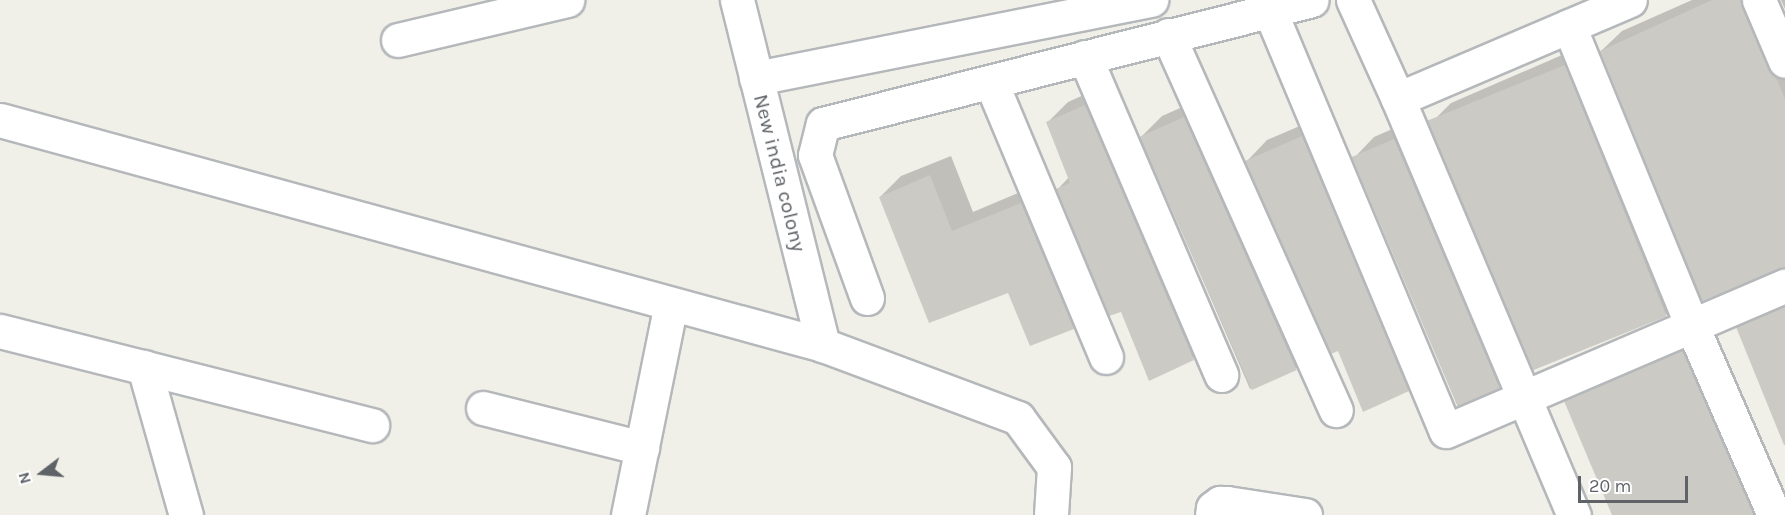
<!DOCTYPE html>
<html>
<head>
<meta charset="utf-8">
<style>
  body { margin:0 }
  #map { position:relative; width:1785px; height:515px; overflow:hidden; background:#f0efe8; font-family:Karla,sans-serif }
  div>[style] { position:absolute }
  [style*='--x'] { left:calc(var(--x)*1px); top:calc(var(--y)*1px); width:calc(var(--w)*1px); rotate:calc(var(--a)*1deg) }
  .shadow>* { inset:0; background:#0003 }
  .building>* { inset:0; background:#cccac4; transform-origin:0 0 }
  .roads { filter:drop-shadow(2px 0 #b5b8bb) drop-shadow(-2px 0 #b5b8bb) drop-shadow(0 2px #b5b8bb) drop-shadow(0 -2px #b5b8bb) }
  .minor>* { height:33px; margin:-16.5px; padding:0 16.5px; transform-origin:16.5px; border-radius:16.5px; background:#fff }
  span { translate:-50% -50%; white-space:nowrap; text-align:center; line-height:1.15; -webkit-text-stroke:4.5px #fff; paint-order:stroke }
  .street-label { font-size:21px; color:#5f6367 }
  .north { position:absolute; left:12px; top:443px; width:60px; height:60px; -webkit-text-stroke:4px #fff; paint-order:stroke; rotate:254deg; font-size:16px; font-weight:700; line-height:24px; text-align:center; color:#5f6367 }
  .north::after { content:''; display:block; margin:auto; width:21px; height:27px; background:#5f6367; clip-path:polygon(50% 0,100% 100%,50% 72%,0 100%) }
  .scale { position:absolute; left:1578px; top:476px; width:110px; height:27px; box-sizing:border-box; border:3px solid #5f6367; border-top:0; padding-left:8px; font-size:18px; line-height:21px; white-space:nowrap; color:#5f6367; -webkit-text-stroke:4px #fff; paint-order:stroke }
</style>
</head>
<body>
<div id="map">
  <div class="shadow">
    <div style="clip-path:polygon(1692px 0,1768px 0,1785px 40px,1785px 266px,1601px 51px,1622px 31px)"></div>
    <div style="clip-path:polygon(1781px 0,1785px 0,1785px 9px)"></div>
    <div style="clip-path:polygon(1585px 45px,1687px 294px,1667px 315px,1430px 124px,1451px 103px)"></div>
    <div style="clip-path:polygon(1106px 85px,1214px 338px,1193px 358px,1122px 310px,1058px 189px,1069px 177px,1047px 123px,1068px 102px)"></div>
    <div style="clip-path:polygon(1205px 97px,1317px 348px,1296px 368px,1250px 389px,1141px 137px,1162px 116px)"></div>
    <div style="clip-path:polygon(1323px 116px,1429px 369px,1408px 390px,1339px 349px,1247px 161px,1267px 140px)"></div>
    <div style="clip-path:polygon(1415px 119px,1520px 366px,1499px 386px,1354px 158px,1374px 137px)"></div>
    <div style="clip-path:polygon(951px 156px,973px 212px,1042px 183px,1094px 307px,1073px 328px,1009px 291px,880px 197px,901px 176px)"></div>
    <div style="clip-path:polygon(1785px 296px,1785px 444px,1738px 328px,1759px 307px)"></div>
    <div style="clip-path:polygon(1703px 331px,1785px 515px,1614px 515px,1565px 401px,1586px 381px)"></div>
  </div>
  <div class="building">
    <div style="clip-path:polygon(1712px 0,1741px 0,1768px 68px,1776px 77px,1785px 99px,1785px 268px,1702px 301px,1600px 51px)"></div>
    <div style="left:1565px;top:65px;width:271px;height:148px;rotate:68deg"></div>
    <div style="clip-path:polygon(1085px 105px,1194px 360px,1149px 381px,1121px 312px,1109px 316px,1056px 189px,1070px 183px,1046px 122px)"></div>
    <div style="left:1184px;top:117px;width:277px;height:49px;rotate:66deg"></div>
    <div style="clip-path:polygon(1302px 136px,1409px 391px,1363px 412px,1338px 351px,1331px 354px,1245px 161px)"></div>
    <div style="left:1394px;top:139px;width:271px;height:46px;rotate:67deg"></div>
    <div style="clip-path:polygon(930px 175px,952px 231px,1021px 203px,1074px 329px,1030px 346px,1008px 293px,929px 323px,879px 197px)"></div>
    <div style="clip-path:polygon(1785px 306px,1785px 445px,1784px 445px,1736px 327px)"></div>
    <div style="clip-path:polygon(1682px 350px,1754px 515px,1612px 515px,1564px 401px)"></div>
  </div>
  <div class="roads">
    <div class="minor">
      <div style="--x:737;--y:0;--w:356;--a:76"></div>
      <div style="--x:1353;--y:0;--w:109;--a:65.6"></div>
      <div style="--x:1398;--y:99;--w:252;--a:-23.1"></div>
      <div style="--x:1759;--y:0;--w:66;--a:66.9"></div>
      <div style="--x:1270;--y:11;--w:455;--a:67.3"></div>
      <div style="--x:1446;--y:431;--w:369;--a:-23.2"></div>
      <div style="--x:1569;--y:26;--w:324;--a:67.7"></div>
      <div style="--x:1692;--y:326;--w:206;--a:66.5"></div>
      <div style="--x:1168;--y:35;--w:411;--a:65.9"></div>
      <div style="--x:398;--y:40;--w:174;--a:-13.3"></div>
      <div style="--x:1085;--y:57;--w:346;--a:66.8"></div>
      <div style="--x:756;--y:78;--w:403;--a:-11.2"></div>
      <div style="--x:991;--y:82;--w:298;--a:67.3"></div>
      <div style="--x:1398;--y:99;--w:452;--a:67.1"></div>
      <div style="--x:0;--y:120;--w:853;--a:15.29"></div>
      <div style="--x:823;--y:345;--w:208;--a:20.5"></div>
      <div style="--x:1018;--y:418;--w:61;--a:53.7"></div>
      <div style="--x:1054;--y:467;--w:48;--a:93.6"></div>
      <div style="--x:867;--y:298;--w:152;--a:-110"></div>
      <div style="--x:815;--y:155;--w:32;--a:-76"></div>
      <div style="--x:823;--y:124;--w:504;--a:-14.23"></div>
      <div style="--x:0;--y:331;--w:384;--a:14.2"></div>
      <div style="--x:144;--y:367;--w:154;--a:74.2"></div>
      <div style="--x:483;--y:408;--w:164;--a:14.1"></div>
      <div style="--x:628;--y:515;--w:215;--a:-78.5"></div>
      <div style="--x:1212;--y:515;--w:7;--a:-82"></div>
      <div style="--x:1213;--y:508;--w:9;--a:-36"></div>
      <div style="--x:1220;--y:503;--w:7;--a:0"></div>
      <div style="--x:1227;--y:503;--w:79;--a:8.7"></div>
    </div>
  </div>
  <div class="street-label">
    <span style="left:780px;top:173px;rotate:76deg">New india colony</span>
  </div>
  <div class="north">N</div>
  <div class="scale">20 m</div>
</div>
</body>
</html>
